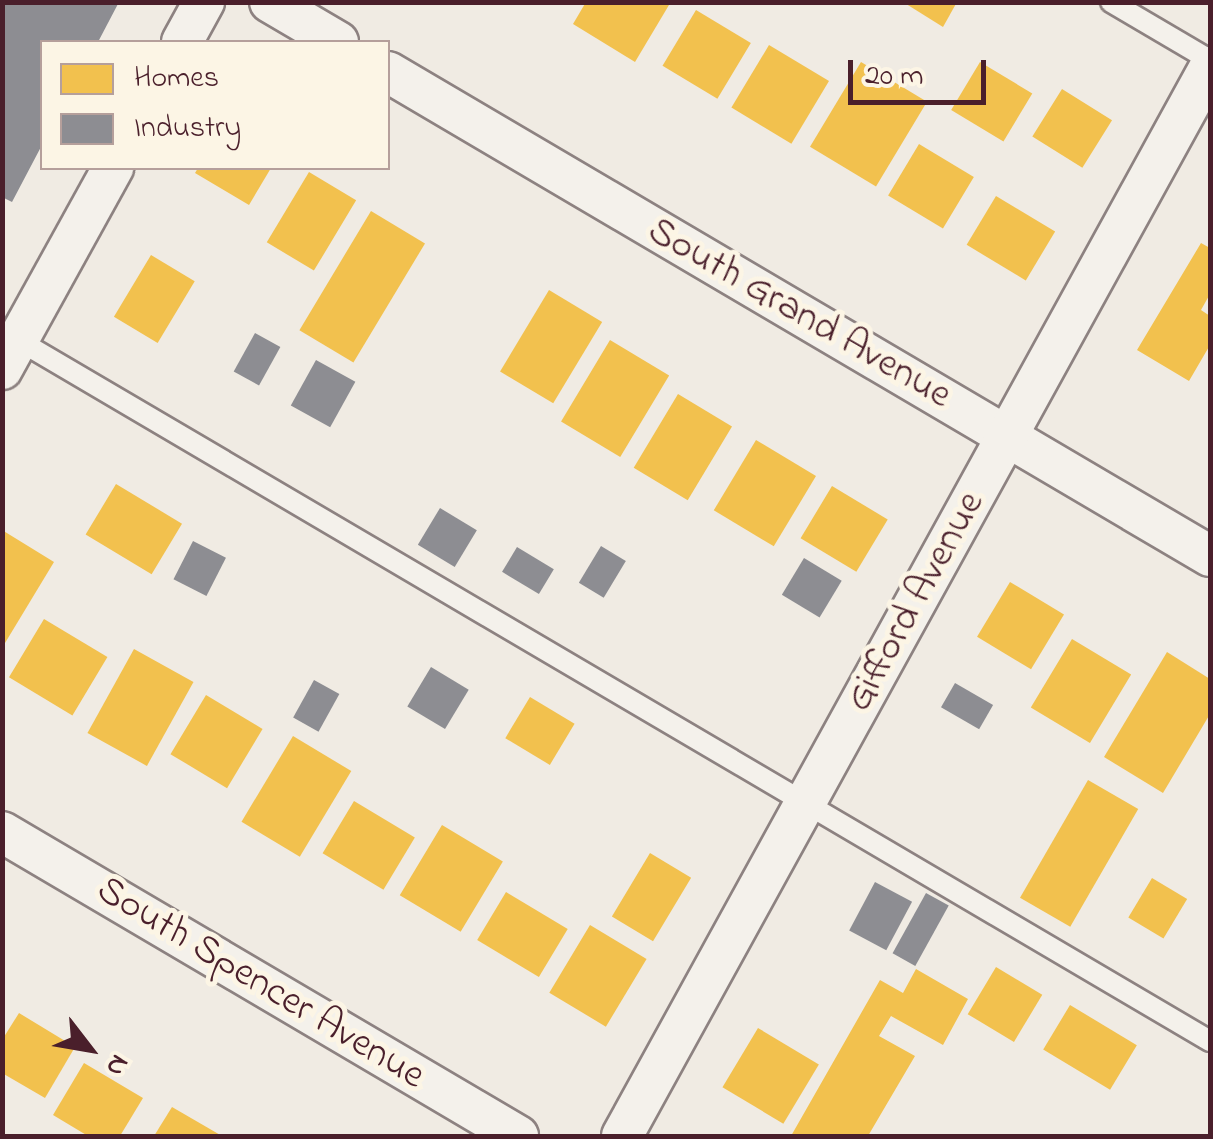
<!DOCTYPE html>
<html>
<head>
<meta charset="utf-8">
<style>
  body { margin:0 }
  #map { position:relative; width:1213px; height:1139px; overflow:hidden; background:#f0ebe3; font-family:"Indie Flower",sans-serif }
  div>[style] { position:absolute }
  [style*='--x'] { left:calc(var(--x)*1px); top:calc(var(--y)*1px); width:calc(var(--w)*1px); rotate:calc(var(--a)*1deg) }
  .homes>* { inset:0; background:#f2c14e; transform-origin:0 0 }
  .industry>* { inset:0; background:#8d8d92; transform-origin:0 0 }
  .roads { filter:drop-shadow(2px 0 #8d8281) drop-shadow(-2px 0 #8d8281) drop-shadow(0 2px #8d8281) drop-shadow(0 -2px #8d8281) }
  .service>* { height:20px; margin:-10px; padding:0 10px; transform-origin:10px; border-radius:10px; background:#f4f1eb }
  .minor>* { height:40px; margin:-20px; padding:0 20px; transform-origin:20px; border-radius:20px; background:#f4f1eb }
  span { translate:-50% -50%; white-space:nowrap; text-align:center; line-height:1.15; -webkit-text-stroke:10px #fcf5e5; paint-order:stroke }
  .street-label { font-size:40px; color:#4a1f2b }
  .frame { position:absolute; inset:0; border:5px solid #4a1f2b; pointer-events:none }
  .legend { position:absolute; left:40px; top:40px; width:350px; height:130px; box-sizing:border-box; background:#fcf5e5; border:2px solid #b59f9b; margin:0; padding:12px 18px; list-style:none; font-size:30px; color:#4a1f2b }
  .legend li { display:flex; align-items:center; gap:20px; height:50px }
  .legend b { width:50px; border:2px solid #b59f9b }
  .north { position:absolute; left:40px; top:999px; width:100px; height:100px; -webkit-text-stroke:8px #fcf5e5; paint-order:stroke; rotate:121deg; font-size:28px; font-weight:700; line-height:40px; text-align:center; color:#4a1f2b }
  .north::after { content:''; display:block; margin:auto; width:35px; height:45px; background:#4a1f2b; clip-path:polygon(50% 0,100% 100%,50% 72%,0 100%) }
  .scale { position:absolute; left:848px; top:60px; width:138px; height:45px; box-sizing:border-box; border:5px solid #4a1f2b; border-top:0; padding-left:12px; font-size:30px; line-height:35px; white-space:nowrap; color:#4a1f2b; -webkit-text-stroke:8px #fcf5e5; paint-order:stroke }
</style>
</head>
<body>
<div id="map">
  <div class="homes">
    <div style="clip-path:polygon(586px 2px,665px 2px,669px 5px,635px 62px,573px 24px)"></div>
    <div style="clip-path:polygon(903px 2px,957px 2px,943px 27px)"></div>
    <div style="left:696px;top:10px;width:64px;height:65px;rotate:31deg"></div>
    <div style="left:769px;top:45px;width:70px;height:73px;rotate:31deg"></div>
    <div style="left:861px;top:62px;width:77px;height:99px;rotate:31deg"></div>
    <div style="left:980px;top:62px;width:61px;height:56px;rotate:31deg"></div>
    <div style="left:1062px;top:89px;width:59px;height:56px;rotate:32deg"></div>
    <div style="left:919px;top:144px;width:64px;height:60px;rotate:31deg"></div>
    <div style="clip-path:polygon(198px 168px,271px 168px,249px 205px,195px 173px)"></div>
    <div style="left:309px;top:172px;width:55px;height:82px;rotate:31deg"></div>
    <div style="left:996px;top:196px;width:69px;height:57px;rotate:31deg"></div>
    <div style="left:371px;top:211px;width:63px;height:139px;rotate:31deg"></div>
    <div style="clip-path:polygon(1201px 243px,1210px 248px,1210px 294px,1201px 310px,1210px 316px,1210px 345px,1189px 381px,1137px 350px)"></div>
    <div style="left:151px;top:255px;width:51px;height:72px;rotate:31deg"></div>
    <div style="left:549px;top:290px;width:62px;height:95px;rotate:31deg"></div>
    <div style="left:610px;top:340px;width:69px;height:95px;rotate:31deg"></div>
    <div style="left:678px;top:394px;width:63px;height:86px;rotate:31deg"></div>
    <div style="left:756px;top:440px;width:70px;height:82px;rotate:31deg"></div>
    <div style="left:116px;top:484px;width:77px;height:59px;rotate:31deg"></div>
    <div style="left:832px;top:486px;width:65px;height:61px;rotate:31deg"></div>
    <div style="clip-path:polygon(2px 530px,54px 562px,2px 648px)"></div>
    <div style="left:1010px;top:582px;width:63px;height:64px;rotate:31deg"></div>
    <div style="left:44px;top:619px;width:74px;height:68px;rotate:31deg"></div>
    <div style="left:1072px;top:639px;width:69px;height:80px;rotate:31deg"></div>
    <div style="left:134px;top:649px;width:68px;height:96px;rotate:29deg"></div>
    <div style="clip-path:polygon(1167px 652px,1210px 679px,1210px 714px,1163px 793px,1104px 757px)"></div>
    <div style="left:206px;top:695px;width:66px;height:69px;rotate:31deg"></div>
    <div style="left:530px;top:697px;width:52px;height:48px;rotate:31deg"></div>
    <div style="left:293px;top:736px;width:68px;height:100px;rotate:31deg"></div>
    <div style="left:1088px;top:780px;width:58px;height:136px;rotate:30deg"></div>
    <div style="left:354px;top:801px;width:71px;height:61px;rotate:31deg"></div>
    <div style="left:442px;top:825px;width:71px;height:82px;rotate:31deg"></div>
    <div style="left:650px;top:853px;width:48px;height:74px;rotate:31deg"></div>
    <div style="left:1152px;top:878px;width:41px;height:46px;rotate:31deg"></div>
    <div style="left:506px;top:892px;width:72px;height:56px;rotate:31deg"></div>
    <div style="left:590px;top:925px;width:66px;height:79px;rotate:31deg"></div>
    <div style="left:996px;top:967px;width:54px;height:55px;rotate:31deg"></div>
    <div style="clip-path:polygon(916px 969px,968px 999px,943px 1045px,891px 1016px,879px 1036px,915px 1056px,868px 1136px,791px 1136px,880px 980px,903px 993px)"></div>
    <div style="left:1070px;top:1005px;width:78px;height:52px;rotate:31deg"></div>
    <div style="clip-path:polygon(19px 1013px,75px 1047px,45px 1098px,2px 1073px,2px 1040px)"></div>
    <div style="left:758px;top:1028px;width:71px;height:69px;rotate:31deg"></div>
    <div style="clip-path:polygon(84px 1063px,143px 1098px,120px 1136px,88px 1136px,53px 1115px)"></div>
    <div style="clip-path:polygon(172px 1107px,222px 1136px,154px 1136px)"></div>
  </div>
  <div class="industry">
    <div style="clip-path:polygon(2px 2px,119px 2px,98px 42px,42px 42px,42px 145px,12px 202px,2px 197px)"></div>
    <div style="left:255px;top:333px;width:29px;height:44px;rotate:29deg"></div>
    <div style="left:316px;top:360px;width:45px;height:52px;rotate:29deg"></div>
    <div style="left:440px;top:508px;width:43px;height:43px;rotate:31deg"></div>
    <div style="left:193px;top:541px;width:37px;height:43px;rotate:27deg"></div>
    <div style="left:601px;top:546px;width:29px;height:43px;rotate:31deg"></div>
    <div style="left:517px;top:547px;width:43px;height:29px;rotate:31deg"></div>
    <div style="left:804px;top:558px;width:44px;height:43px;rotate:31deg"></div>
    <div style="left:431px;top:667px;width:44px;height:46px;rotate:31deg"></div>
    <div style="left:314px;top:680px;width:29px;height:43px;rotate:29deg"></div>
    <div style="left:955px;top:683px;width:44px;height:28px;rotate:30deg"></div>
    <div style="left:875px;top:882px;width:42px;height:55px;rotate:28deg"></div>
    <div style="left:926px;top:893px;width:26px;height:69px;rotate:29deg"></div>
  </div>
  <div class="roads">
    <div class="service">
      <div style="--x:1111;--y:2;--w:115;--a:30.4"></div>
      <div style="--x:18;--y:340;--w:1383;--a:30.46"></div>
    </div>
    <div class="minor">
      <div style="--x:270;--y:2;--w:79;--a:30.5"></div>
      <div style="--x:182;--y:42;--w:46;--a:-61.2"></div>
      <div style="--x:388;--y:72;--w:954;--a:30.49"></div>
      <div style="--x:2;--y:369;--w:230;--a:-61.1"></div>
      <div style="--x:2;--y:832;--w:599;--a:30.5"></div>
      <div style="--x:622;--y:1136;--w:1220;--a:-61.19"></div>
    </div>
  </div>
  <div class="street-label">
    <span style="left:799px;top:314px;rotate:30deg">South Grand Avenue</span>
    <span style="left:916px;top:602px;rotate:-61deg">Gifford Avenue</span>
    <span style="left:260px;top:984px;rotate:31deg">South Spencer Avenue</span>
  </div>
  <div class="frame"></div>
  <ul class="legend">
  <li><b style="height:28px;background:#f2c14e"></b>Homes</li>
  <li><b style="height:28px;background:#8d8d92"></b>Industry</li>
  </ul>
  <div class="north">N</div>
  <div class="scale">20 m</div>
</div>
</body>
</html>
